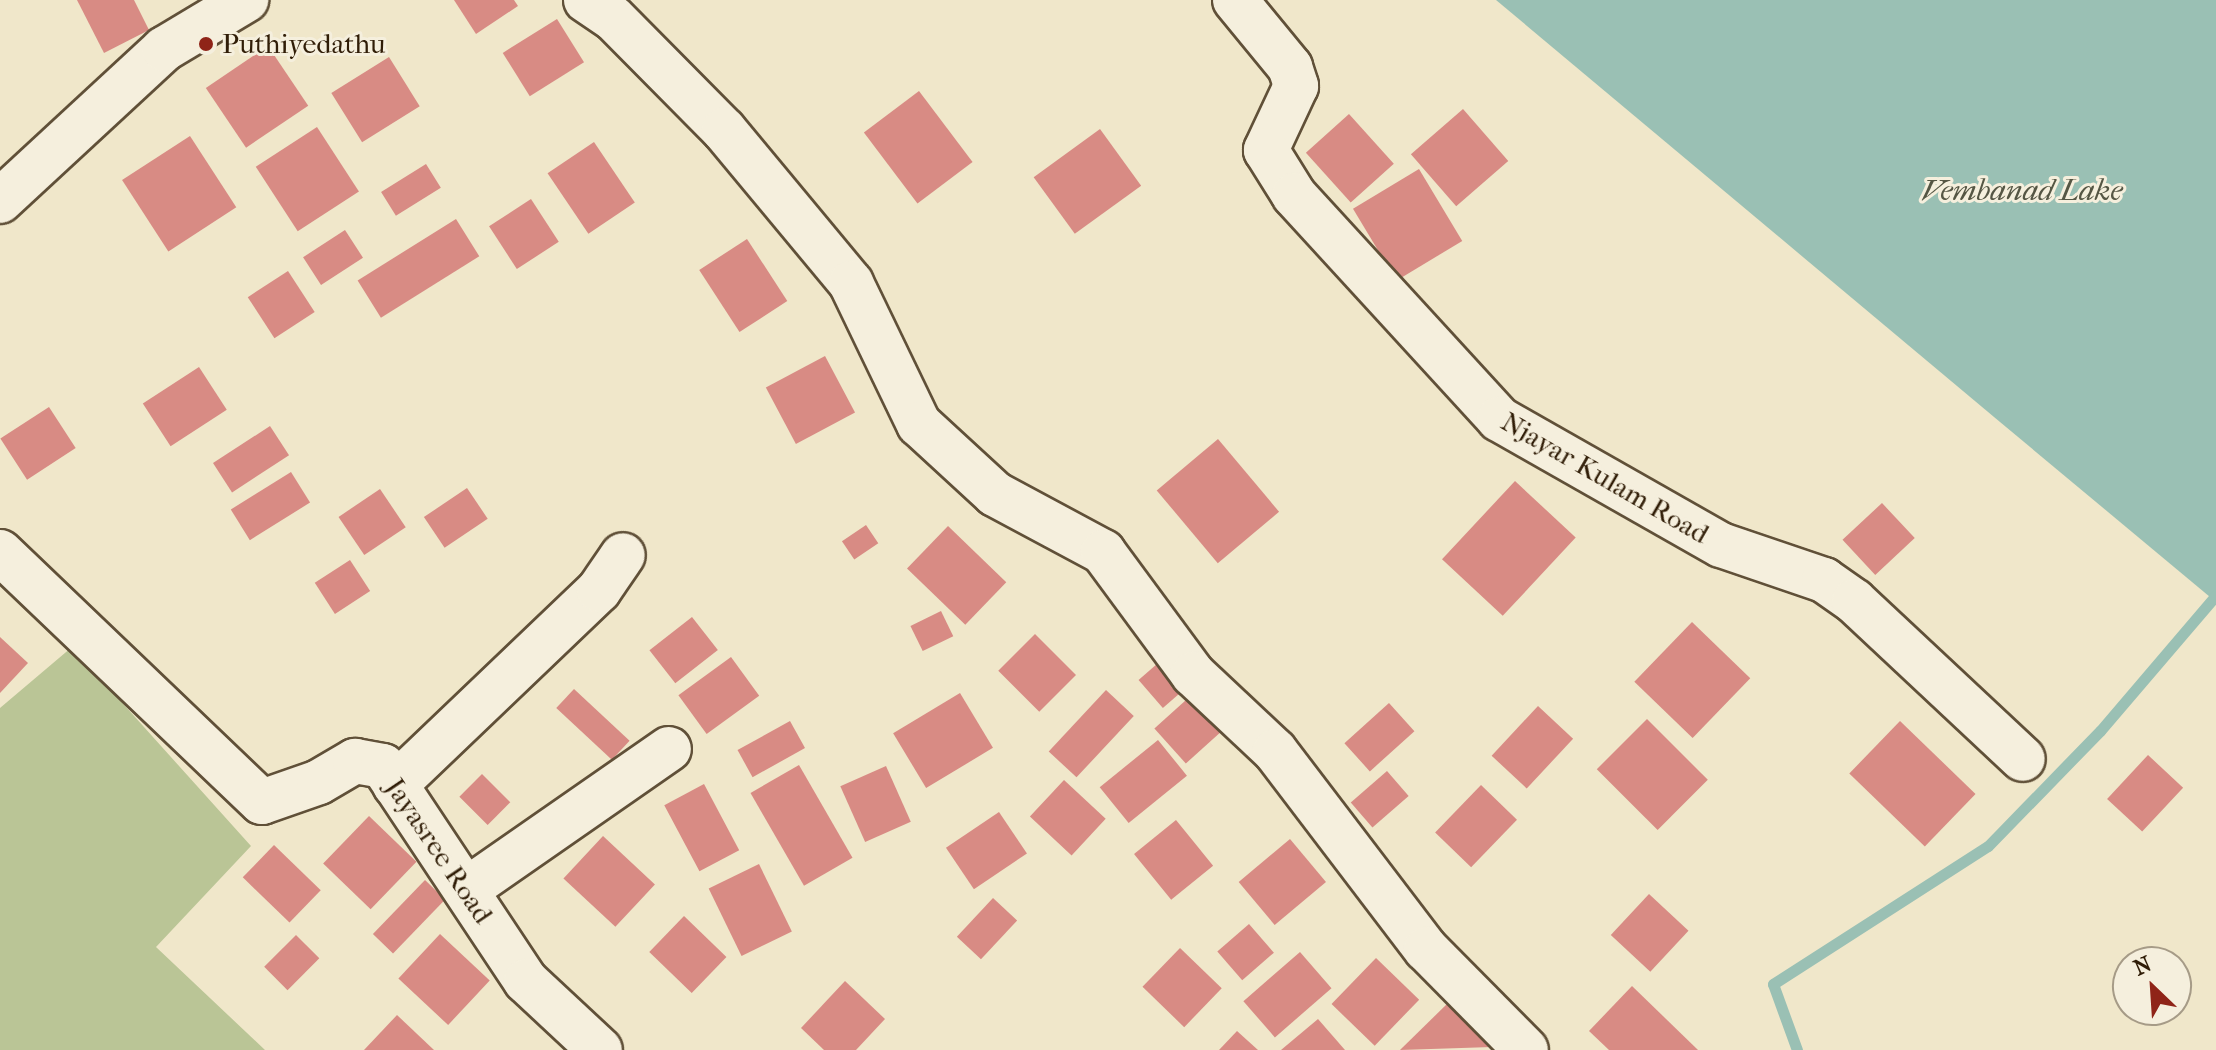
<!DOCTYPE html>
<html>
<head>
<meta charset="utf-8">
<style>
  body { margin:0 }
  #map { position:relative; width:2216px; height:1050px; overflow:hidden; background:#f0e7ca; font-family:"IM FELL French Canon",serif }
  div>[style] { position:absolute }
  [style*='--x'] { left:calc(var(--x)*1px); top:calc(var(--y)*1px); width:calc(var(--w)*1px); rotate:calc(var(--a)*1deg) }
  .green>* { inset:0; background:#bac596 }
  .water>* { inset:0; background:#9ac0b4 }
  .stream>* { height:11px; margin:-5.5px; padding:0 5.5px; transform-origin:5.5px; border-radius:5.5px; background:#9ac0b4 }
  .building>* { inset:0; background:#d88b84; transform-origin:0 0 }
  .roads { filter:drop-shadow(2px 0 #605038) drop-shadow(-2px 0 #605038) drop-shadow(0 2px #605038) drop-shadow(0 -2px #605038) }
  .minor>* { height:44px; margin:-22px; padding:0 22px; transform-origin:22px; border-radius:22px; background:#f5efdd }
  .dots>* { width:22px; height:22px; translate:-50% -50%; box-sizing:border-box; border:4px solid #f5efdd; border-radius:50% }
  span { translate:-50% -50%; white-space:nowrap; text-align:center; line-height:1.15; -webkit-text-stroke:6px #f5efdd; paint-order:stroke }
  .poi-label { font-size:28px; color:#301d07 }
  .left { translate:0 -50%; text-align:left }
  .street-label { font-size:28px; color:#301d07 }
  .water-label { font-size:30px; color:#555644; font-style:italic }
  .north { position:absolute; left:2112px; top:946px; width:80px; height:80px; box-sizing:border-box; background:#f5efdd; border:2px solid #a69b87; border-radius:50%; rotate:335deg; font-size:22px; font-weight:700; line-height:32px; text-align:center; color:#301d07 }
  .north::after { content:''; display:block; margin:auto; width:28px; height:36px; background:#8f2418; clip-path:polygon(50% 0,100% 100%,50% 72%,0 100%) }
</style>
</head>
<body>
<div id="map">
  <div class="green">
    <div style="clip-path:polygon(72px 647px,251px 846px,156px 947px,265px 1050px,0 1050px,0 708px)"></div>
  </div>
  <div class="water">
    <div style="clip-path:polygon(1496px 0,2216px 0,2216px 602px,2000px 422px)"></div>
  </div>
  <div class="stream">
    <div style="--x:1797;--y:1050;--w:70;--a:-110"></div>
    <div style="--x:1773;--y:984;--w:255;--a:-32.7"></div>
    <div style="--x:1988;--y:846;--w:161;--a:-45.8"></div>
    <div style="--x:2100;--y:731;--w:179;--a:-49.5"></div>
  </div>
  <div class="building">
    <div style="clip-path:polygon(77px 0,134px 0,149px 30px,104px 53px)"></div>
    <div style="clip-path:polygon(454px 0,514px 0,518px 6px,476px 34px)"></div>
    <div style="left:557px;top:19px;width:51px;height:64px;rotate:58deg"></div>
    <div style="left:268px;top:46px;width:72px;height:75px;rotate:56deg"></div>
    <div style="left:389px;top:57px;width:58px;height:68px;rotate:58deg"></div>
    <div style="left:919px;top:91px;width:89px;height:69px;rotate:53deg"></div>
    <div style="left:1463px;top:109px;width:69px;height:69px;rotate:49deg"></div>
    <div style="left:1349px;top:114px;width:67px;height:58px;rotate:48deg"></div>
    <div style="left:317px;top:127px;width:77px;height:73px;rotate:57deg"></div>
    <div style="left:1100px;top:129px;width:70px;height:82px;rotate:54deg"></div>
    <div style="left:190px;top:136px;width:85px;height:81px;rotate:57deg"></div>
    <div style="left:594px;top:142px;width:73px;height:56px;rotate:56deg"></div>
    <div style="left:426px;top:164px;width:28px;height:53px;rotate:58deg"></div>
    <div style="left:1419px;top:169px;width:84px;height:77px;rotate:59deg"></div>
    <div style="left:531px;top:199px;width:51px;height:50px;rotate:57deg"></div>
    <div style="left:456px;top:219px;width:44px;height:116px;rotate:58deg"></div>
    <div style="left:345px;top:230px;width:33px;height:50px;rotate:57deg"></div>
    <div style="left:747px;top:239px;width:74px;height:57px;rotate:57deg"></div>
    <div style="left:288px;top:271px;width:49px;height:48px;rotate:57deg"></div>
    <div style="left:825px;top:356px;width:64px;height:67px;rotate:62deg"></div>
    <div style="left:199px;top:367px;width:51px;height:67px;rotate:57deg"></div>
    <div style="left:49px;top:407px;width:49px;height:58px;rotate:57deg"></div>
    <div style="left:270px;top:426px;width:35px;height:68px;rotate:57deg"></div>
    <div style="left:1218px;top:439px;width:95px;height:80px;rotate:50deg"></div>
    <div style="left:291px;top:472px;width:36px;height:71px;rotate:58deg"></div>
    <div style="left:1515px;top:481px;width:83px;height:107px;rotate:43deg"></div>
    <div style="left:467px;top:488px;width:37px;height:52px;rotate:56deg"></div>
    <div style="left:380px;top:489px;width:46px;height:50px;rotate:56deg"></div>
    <div style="left:1882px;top:503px;width:48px;height:54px;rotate:47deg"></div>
    <div style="left:866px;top:525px;width:22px;height:29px;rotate:56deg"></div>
    <div style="left:948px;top:526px;width:81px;height:59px;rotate:44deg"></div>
    <div style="left:350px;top:560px;width:37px;height:42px;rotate:57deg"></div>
    <div style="left:941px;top:611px;width:28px;height:34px;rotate:64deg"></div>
    <div style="left:692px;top:617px;width:42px;height:54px;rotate:52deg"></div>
    <div style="left:1692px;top:622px;width:81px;height:83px;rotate:44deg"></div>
    <div style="left:1035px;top:634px;width:58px;height:52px;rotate:45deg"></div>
    <div style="clip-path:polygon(0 637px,28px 663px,0 693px)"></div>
    <div style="left:731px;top:657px;width:48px;height:65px;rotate:54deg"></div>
    <div style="left:1165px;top:657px;width:37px;height:35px;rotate:49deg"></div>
    <div style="left:574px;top:689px;width:76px;height:26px;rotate:43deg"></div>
    <div style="left:1106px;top:690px;width:38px;height:84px;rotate:43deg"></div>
    <div style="left:1196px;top:691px;width:47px;height:56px;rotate:48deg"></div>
    <div style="left:960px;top:693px;width:64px;height:78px;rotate:59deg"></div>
    <div style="left:1389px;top:703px;width:38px;height:60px;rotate:48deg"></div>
    <div style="left:1538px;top:706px;width:48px;height:68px;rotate:43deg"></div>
    <div style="left:1647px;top:719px;width:86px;height:71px;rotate:45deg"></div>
    <div style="left:790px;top:721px;width:31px;height:60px;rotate:61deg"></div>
    <div style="left:1900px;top:721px;width:105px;height:73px;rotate:44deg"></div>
    <div style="left:1158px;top:740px;width:46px;height:75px;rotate:51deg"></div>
    <div style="left:2148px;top:755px;width:48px;height:60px;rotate:43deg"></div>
    <div style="left:799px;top:765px;width:107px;height:56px;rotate:60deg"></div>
    <div style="left:886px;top:766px;width:61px;height:50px;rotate:66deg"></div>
    <div style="left:1387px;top:771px;width:33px;height:48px;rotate:49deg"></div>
    <div style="left:482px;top:774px;width:40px;height:32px;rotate:45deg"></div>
    <div style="left:1064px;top:780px;width:57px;height:50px;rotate:43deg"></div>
    <div style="left:704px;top:784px;width:75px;height:45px;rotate:62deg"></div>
    <div style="left:1481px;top:785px;width:50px;height:66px;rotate:44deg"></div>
    <div style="left:999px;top:812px;width:50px;height:64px;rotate:56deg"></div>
    <div style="left:369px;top:816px;width:66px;height:66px;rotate:44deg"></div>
    <div style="left:1176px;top:820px;width:59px;height:54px;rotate:51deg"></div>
    <div style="left:603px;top:836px;width:71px;height:58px;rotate:43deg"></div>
    <div style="left:1290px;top:839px;width:56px;height:67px;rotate:50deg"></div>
    <div style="left:274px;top:845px;width:65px;height:45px;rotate:44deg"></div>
    <div style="left:759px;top:864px;width:75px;height:56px;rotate:64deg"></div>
    <div style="left:425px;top:880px;width:28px;height:75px;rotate:44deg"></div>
    <div style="left:1649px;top:894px;width:54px;height:56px;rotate:43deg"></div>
    <div style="left:993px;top:898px;width:33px;height:53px;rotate:43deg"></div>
    <div style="left:684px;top:916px;width:59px;height:50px;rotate:44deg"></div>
    <div style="left:1249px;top:924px;width:38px;height:42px;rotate:49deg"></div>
    <div style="left:440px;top:934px;width:68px;height:61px;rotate:43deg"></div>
    <div style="left:296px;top:935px;width:33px;height:45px;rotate:45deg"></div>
    <div style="left:1180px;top:948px;width:58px;height:54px;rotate:44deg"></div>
    <div style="left:1300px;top:952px;width:48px;height:75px;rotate:49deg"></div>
    <div style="left:1376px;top:958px;width:60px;height:64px;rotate:44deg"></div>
    <div style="clip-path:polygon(845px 981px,885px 1019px,856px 1050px,824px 1050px,801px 1028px)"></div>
    <div style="clip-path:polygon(1632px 986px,1698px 1050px,1609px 1050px,1589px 1031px)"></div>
    <div style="clip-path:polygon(1449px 1002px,1492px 1047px,1400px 1050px)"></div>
    <div style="clip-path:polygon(397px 1015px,434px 1050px,364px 1050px)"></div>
    <div style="clip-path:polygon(1318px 1019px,1345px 1050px,1281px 1050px)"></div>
    <div style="clip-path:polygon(1237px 1031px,1258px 1050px,1219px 1050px)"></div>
  </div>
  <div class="roads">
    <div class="minor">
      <div style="--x:586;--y:0;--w:32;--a:34"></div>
      <div style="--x:613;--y:18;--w:158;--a:45.3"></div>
      <div style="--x:724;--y:130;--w:199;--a:50.3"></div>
      <div style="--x:851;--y:283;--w:157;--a:64.3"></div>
      <div style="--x:919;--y:424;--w:103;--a:42.6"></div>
      <div style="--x:995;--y:494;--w:123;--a:28.2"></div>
      <div style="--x:1103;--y:552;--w:152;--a:53.6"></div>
      <div style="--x:1193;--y:674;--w:112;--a:43.2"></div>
      <div style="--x:1275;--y:751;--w:249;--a:52.7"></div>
      <div style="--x:1426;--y:949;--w:142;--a:45.3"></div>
      <div style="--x:1235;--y:0;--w:87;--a:50.6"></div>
      <div style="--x:1290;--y:67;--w:20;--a:72"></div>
      <div style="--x:1296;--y:86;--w:71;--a:115.1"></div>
      <div style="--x:1266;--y:150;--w:53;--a:58.1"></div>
      <div style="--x:1294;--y:195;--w:304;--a:47.5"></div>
      <div style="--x:1499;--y:419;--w:255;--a:29.6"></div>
      <div style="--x:1721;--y:545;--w:109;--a:18.8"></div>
      <div style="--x:1824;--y:580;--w:37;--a:35"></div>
      <div style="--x:1854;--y:601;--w:231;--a:43.1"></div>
      <div style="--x:0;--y:201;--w:224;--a:-42.8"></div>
      <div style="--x:164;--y:49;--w:96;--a:-30.9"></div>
      <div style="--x:0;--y:552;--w:362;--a:43.7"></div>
      <div style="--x:262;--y:802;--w:60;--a:-19.3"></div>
      <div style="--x:319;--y:782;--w:42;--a:-30.3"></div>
      <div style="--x:355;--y:761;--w:28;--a:10"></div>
      <div style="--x:383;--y:766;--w:258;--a:56.4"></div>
      <div style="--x:526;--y:981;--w:101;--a:43"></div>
      <div style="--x:395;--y:785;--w:282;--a:-43.7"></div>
      <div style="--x:599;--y:590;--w:42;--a:-55.6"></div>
      <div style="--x:466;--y:890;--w:247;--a:-34.8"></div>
    </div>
  </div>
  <div class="dots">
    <div style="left:206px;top:44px;background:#8f2418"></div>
  </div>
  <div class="poi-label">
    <span class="left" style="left:222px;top:44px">Puthiyedathu</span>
  </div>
  <div class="street-label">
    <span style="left:1605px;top:478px;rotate:30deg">Njayar Kulam Road</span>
    <span style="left:439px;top:851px;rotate:56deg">Jayasree Road</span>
  </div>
  <div class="water-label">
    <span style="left:2022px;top:191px">Vembanad Lake</span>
  </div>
  <div class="north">N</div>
</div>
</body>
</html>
